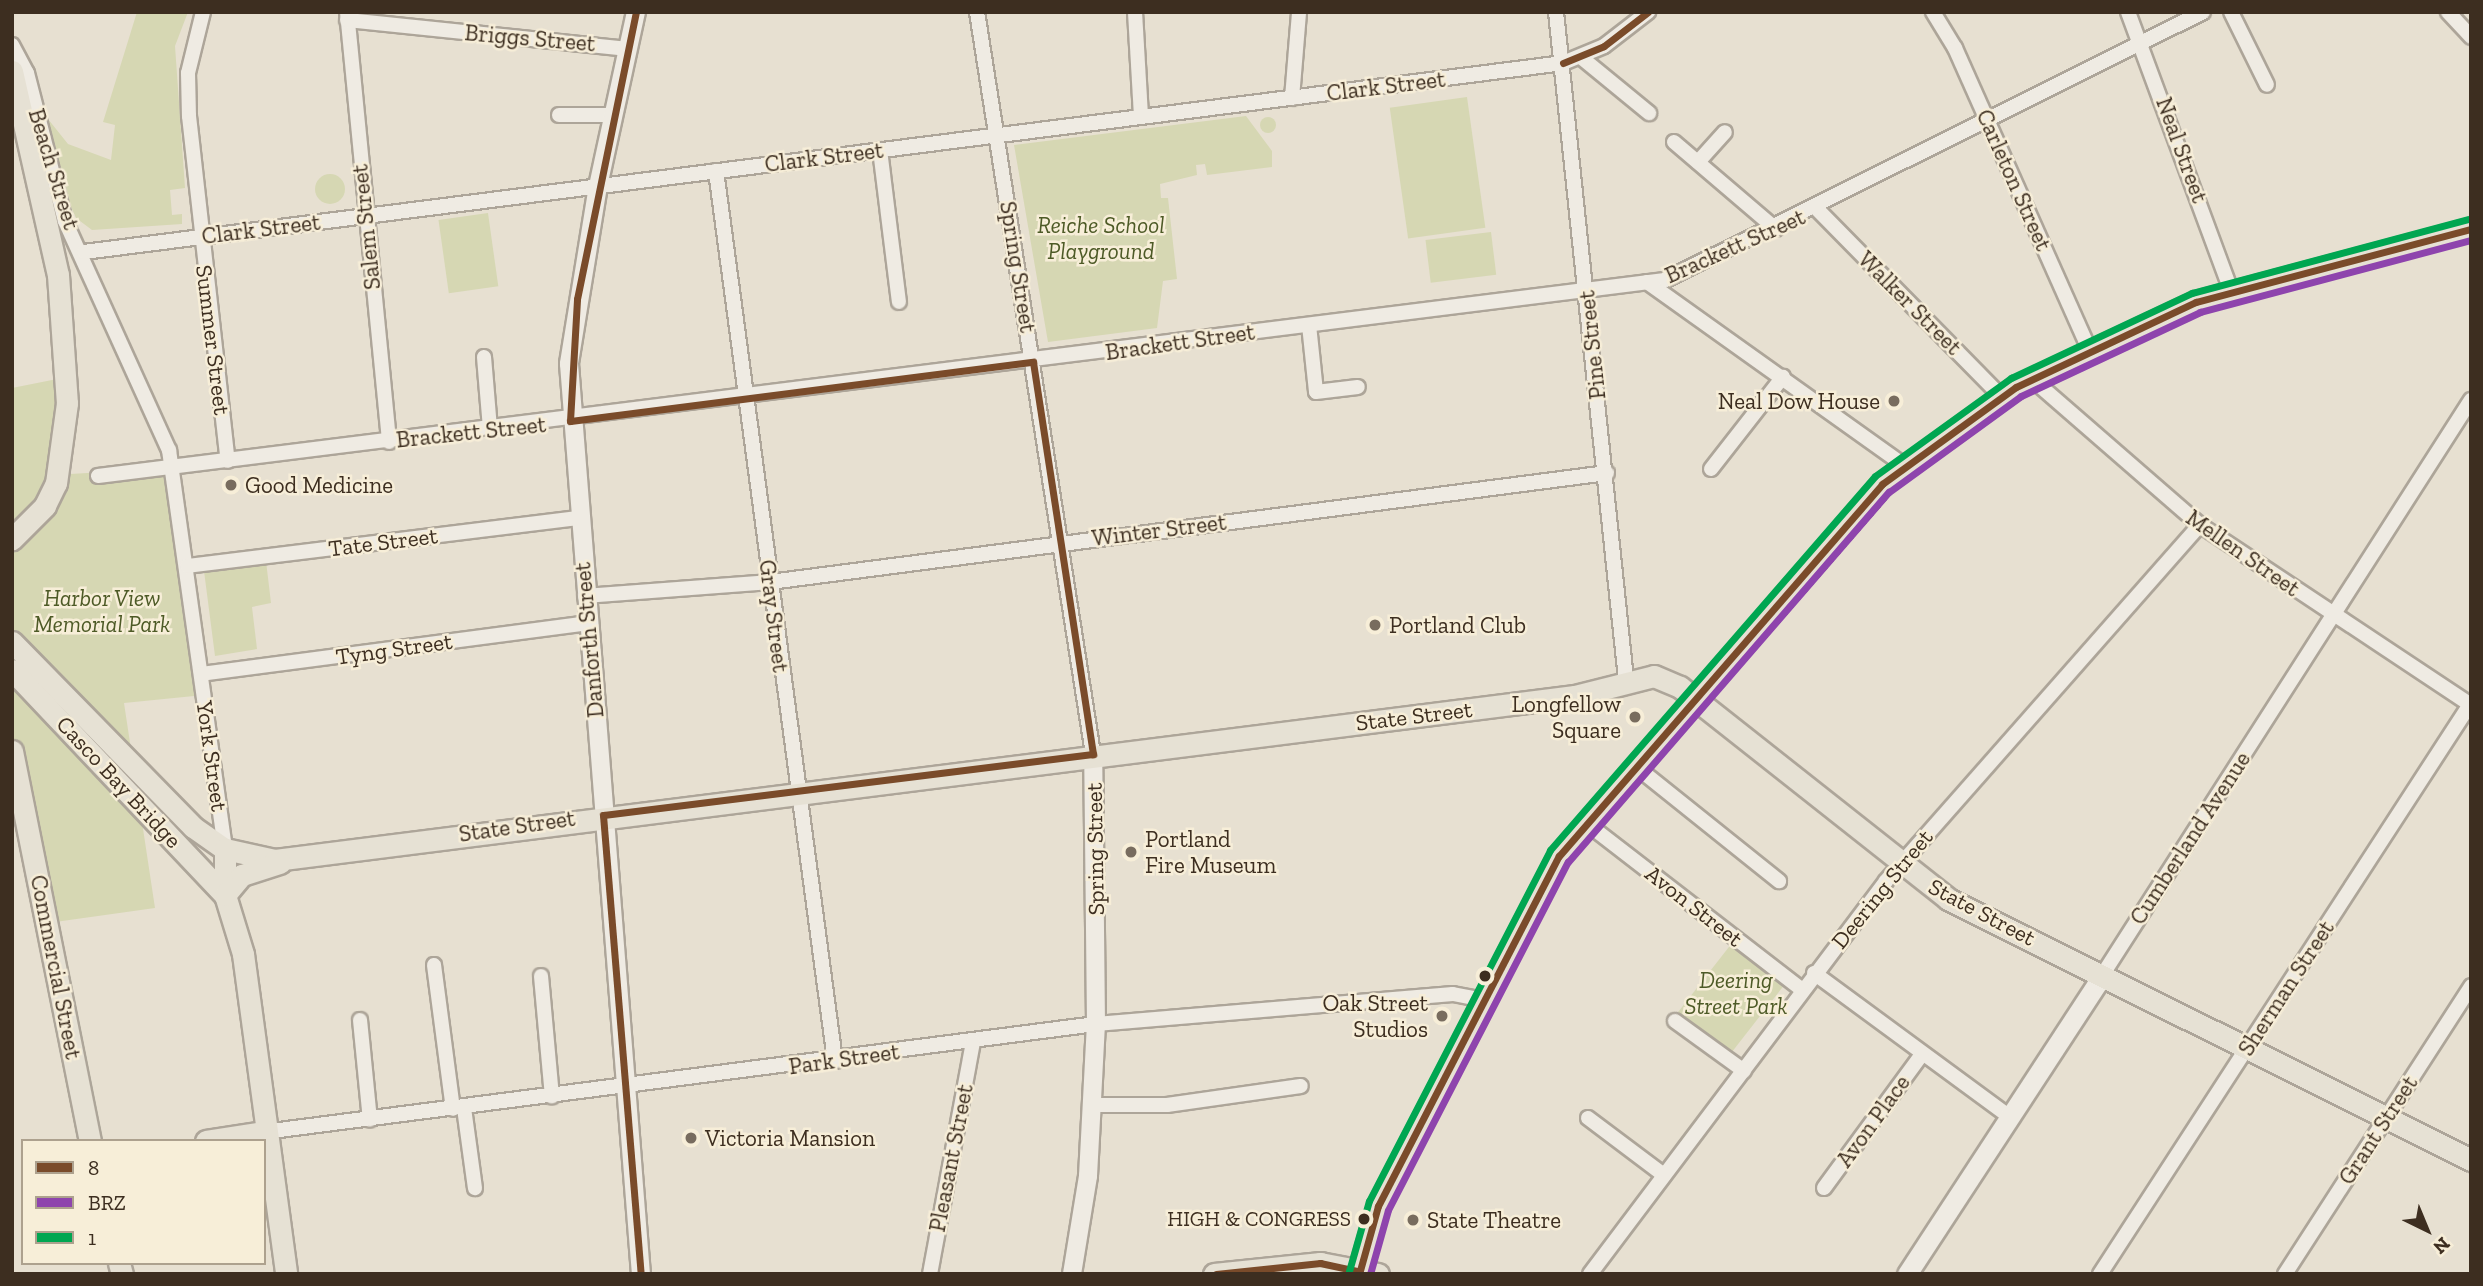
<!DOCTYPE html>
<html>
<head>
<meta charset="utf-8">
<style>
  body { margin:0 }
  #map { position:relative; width:2483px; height:1286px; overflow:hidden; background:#e7e0d1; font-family:"Zilla Slab",serif }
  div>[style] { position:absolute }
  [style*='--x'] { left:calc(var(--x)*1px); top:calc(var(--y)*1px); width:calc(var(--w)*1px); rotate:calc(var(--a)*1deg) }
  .green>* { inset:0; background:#d6d7b3; transform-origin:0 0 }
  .round { border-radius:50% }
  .roads { filter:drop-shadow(2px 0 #ada599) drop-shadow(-2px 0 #ada599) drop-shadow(0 2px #ada599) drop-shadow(0 -2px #ada599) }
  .minor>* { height:14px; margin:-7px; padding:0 7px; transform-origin:7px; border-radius:7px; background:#efebe3 }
  .tertiary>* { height:18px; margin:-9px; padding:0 9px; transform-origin:9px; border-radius:9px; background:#efebe3 }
  .secondary>* { height:19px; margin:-9.5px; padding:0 9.5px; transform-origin:9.5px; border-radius:9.5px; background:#efebe3 }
  .primary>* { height:21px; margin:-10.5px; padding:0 10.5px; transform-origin:10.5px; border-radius:10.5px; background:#e6e1d4 }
  .bus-1>* { height:7px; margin:-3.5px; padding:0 3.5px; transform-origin:3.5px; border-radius:3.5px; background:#7a4b2a }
  .bus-2>* { height:7px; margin:-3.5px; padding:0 3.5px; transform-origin:3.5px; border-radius:3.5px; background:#8e44ad }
  .bus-3>* { height:7px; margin:-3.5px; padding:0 3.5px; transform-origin:3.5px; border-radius:3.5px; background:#00a651 }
  .dots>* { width:19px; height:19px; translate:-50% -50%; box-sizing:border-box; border:4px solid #f7eed8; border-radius:50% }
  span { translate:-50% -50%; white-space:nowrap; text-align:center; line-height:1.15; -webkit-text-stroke:5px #f7eed8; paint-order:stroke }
  .bus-label { font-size:21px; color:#3d2e20 }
  .right { translate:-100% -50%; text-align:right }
  .street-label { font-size:23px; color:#3d2e20 }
  .park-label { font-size:23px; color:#4d5a26; font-style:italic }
  .poi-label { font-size:23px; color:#3d2e20 }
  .left { translate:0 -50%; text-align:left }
  .frame { position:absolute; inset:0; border:14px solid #3d2e20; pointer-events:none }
  .legend { position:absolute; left:21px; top:1139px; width:245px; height:126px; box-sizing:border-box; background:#f7eed8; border:2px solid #ada18e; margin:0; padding:9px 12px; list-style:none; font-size:21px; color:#3d2e20 }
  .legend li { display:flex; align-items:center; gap:14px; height:35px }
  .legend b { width:35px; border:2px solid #ada18e }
  .north { position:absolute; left:2392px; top:1195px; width:70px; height:70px; -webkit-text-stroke:5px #f7eed8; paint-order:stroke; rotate:137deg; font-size:19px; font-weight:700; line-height:28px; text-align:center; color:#3d2e20 }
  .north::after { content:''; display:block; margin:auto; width:24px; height:32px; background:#3d2e20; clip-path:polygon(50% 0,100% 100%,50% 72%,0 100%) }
</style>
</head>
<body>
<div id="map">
  <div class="green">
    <div style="clip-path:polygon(137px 12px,188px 12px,175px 46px,185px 188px,170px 190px,172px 215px,182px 214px,182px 224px,92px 230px,76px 218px,66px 196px,44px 114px,68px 144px,111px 160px,115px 125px,103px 122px)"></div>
    <div style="left:1467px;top:97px;width:132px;height:78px;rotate:82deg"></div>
    <div style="clip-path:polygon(1246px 116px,1272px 151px,1272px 167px,1207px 175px,1205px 164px,1196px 165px,1197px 175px,1160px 184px,1161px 198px,1168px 198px,1177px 279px,1163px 281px,1157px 328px,1048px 342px,1014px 145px)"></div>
    <div class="round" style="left:1260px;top:117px;width:16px;height:16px"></div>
    <div class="round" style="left:315px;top:174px;width:30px;height:30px"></div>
    <div style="left:488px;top:213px;width:74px;height:50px;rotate:82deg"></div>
    <div style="left:1491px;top:232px;width:43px;height:66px;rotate:83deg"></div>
    <div style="clip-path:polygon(57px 379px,53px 475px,173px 468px,204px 695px,124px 703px,155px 908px,48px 923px,12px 761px,12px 388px)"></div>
    <div style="clip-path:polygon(266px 561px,271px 603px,252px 607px,257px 649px,215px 656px,204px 571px)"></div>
    <div style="left:1732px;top:943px;width:67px;height:90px;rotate:38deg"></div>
  </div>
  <div class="roads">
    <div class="minor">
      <div style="--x:203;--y:12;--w:63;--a:103.8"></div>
      <div style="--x:188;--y:73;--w:43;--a:88.7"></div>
      <div style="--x:189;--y:116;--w:347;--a:83.6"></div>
      <div style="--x:347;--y:12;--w:432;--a:84.4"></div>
      <div style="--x:977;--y:12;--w:751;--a:81.11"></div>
      <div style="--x:1135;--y:12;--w:105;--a:86.7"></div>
      <div style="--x:1556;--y:12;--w:671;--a:84.01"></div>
      <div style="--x:1933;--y:12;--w:42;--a:58.6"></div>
      <div style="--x:1955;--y:48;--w:332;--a:66"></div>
      <div style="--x:2128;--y:12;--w:296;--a:69.7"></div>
      <div style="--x:2231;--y:12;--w:81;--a:63.7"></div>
      <div style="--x:2448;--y:12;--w:34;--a:47"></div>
      <div style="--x:347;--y:20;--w:283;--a:5.9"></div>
      <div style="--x:12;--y:45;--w:32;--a:62"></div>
      <div style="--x:27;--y:73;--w:153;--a:75.6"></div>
      <div style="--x:65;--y:221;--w:252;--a:65.6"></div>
      <div style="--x:169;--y:450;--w:403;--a:82"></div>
      <div style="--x:1582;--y:58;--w:87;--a:39.4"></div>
      <div style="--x:1292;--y:98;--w:86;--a:-85.3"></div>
      <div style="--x:559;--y:115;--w:56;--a:0"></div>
      <div style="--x:1674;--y:142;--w:134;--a:40.5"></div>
      <div style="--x:880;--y:150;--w:153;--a:82.9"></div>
      <div style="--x:1698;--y:162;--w:40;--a:-48"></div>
      <div style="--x:716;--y:171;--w:898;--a:82.38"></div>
      <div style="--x:1817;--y:209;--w:262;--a:45.5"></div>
      <div style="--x:84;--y:252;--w:1491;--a:-7.28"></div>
      <div style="--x:1563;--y:63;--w:44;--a:-22.5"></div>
      <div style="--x:1604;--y:46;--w:56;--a:-37.7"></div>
      <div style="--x:1647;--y:282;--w:315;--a:35.5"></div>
      <div style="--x:1309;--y:325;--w:67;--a:84"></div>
      <div style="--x:1316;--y:392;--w:42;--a:-6.8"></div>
      <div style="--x:484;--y:357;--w:72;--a:85.2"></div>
      <div style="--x:2032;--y:379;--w:223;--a:41"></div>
      <div style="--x:2200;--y:525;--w:325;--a:33.6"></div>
      <div style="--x:1711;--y:469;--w:117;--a:-52"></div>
      <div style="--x:98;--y:476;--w:1579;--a:-7.13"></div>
      <div style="--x:1665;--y:280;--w:601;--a:-26.48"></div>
      <div style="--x:187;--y:566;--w:395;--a:-7"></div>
      <div style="--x:585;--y:596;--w:186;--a:-4.3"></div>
      <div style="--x:770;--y:582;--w:844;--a:-7.42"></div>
      <div style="--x:201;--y:674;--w:388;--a:-7.5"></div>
      <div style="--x:1634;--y:765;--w:186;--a:38.7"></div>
      <div style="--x:1585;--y:822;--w:274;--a:37.7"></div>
      <div style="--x:434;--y:965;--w:145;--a:82.5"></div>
      <div style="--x:1814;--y:973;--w:242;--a:36.3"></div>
      <div style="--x:2103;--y:974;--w:682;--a:-57.34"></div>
      <div style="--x:541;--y:976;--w:121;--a:84.8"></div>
      <div style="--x:360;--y:1020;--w:100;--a:84.3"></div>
      <div style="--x:1675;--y:1021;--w:85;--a:35.9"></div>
      <div style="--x:1093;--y:1105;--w:74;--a:0"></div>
      <div style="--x:1167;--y:1105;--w:135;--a:-8.1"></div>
      <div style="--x:464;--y:1108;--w:81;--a:82.2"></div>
      <div style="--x:1588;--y:1118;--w:95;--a:36.9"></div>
      <div style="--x:264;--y:1132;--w:839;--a:-7.4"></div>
      <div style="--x:1096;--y:1024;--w:358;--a:-4.8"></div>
      <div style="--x:1453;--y:994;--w:31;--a:11"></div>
      <div style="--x:1824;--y:1188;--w:166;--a:-53.8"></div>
      <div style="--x:930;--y:1274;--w:236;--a:-79.5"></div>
      <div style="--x:1590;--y:1274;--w:492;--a:-53"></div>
      <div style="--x:1886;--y:881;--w:475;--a:-48.6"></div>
      <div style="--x:2100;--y:1274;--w:681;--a:-56.99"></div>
      <div style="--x:2285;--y:1274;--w:343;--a:-57.1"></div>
    </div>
    <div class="tertiary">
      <div style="--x:636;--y:12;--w:178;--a:102.3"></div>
      <div style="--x:598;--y:186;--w:180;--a:99.3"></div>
      <div style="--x:569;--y:364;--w:913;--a:85.48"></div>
      <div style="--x:1072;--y:1274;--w:99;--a:-80.7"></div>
      <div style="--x:1088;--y:1176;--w:152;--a:-87"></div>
      <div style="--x:1096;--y:1024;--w:270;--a:-90.6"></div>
    </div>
    <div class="secondary">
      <div style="--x:1907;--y:1274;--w:358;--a:-56.8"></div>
    </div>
    <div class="primary">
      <div style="--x:12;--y:71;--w:209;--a:77.3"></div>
      <div style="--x:58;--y:275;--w:128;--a:86"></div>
      <div style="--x:67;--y:403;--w:81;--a:97.8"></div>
      <div style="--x:56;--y:483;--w:25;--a:116"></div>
      <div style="--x:45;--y:506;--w:47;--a:135"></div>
      <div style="--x:12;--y:642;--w:259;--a:45.6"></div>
      <div style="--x:193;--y:827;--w:39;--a:35"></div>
      <div style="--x:225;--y:849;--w:51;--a:12.4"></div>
      <div style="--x:275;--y:860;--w:1310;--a:-7.19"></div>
      <div style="--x:1575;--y:696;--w:81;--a:-14.2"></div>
      <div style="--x:1654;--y:676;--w:28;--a:23"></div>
      <div style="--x:1680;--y:687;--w:342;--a:38.3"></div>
      <div style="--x:1948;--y:899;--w:585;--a:26.52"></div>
      <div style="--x:12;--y:670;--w:310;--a:46.6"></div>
      <div style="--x:12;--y:751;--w:398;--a:78.7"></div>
      <div style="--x:225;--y:849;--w:46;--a:90"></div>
      <div style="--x:225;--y:895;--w:62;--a:73"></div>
      <div style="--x:243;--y:954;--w:323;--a:82.3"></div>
      <div style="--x:225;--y:895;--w:26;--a:-50"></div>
      <div style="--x:242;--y:875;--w:40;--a:-18"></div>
      <div style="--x:206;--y:1141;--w:59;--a:-8.8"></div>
      <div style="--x:119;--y:1263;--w:11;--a:75"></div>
      <div style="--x:1359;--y:1271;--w:68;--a:-73.7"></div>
      <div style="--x:1378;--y:1206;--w:394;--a:-62.7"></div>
      <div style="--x:1559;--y:856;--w:493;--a:-49"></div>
      <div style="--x:1882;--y:484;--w:165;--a:-35.9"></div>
      <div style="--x:2016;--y:387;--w:199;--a:-25.3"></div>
      <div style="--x:2196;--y:302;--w:285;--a:-14.9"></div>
      <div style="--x:1214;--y:1274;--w:107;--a:-5.9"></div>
      <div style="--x:1320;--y:1263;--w:59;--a:10.7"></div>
    </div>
  </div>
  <div class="bus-1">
    <div style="--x:1563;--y:63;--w:44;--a:-22.5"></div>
    <div style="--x:1604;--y:46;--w:56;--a:-37.7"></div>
    <div style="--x:1033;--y:362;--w:397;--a:81.3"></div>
    <div style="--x:570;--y:421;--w:467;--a:-7.3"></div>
    <div style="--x:570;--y:421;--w:122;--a:-86.7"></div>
    <div style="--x:577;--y:299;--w:293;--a:-78.4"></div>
    <div style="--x:603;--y:815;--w:494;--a:-7.1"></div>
    <div style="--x:603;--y:815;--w:461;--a:85.3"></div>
    <div style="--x:1216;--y:1274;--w:105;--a:-6"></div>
    <div style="--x:1320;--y:1263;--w:40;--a:12"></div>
    <div style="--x:1359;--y:1274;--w:71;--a:-74.4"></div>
    <div style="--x:1378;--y:1206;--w:394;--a:-62.7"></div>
    <div style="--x:1559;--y:856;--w:493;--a:-49"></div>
    <div style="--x:1882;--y:484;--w:165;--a:-35.9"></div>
    <div style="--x:2016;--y:387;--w:199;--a:-25.3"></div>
    <div style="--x:2196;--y:302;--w:285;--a:-14.9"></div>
  </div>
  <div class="bus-2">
    <div style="--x:1370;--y:1274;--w:66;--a:-74.3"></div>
    <div style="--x:1388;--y:1210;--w:392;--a:-62.7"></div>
    <div style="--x:1568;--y:862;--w:490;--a:-49.1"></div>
    <div style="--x:1889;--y:492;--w:163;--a:-36"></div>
    <div style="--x:2021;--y:396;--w:198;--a:-25.1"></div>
    <div style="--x:2200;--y:312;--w:280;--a:-14.9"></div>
  </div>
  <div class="bus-3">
    <div style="--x:1349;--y:1271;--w:73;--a:-74.1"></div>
    <div style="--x:1369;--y:1201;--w:395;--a:-62.7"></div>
    <div style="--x:1550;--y:850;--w:495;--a:-49"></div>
    <div style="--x:1875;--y:476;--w:168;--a:-35.8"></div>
    <div style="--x:2011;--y:378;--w:200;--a:-25.2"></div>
    <div style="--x:2192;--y:293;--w:286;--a:-15"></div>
  </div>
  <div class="dots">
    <div style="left:1894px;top:401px;background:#786c5e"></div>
    <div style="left:231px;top:485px;background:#786c5e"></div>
    <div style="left:1375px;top:625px;background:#786c5e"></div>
    <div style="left:1635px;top:717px;background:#786c5e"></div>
    <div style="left:1131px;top:852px;background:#786c5e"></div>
    <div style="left:1485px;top:976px;background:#3d2e20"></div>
    <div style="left:1442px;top:1016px;background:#786c5e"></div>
    <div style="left:691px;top:1138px;background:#786c5e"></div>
    <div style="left:1364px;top:1219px;background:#3d2e20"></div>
    <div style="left:1413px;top:1220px;background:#786c5e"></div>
  </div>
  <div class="bus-label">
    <span class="right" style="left:1351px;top:1219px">HIGH &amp; CONGRESS</span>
  </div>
  <div class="street-label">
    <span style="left:530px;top:38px;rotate:5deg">Briggs Street</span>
    <span style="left:1386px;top:86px;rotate:-7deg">Clark Street</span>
    <span style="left:2182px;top:150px;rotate:70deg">Neal Street</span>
    <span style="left:824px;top:157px;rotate:-7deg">Clark Street</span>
    <span style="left:54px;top:169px;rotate:73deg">Beach Street</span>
    <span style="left:2014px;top:180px;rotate:66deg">Carleton Street</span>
    <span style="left:366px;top:227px;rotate:-96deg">Salem Street</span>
    <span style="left:261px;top:229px;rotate:-7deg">Clark Street</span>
    <span style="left:1735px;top:246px;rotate:-24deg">Brackett Street</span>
    <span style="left:1018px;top:267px;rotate:81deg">Spring Street</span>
    <span style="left:1910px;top:303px;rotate:45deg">Walker Street</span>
    <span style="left:213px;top:340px;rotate:83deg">Summer Street</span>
    <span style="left:1180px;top:342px;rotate:-8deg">Brackett Street</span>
    <span style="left:1592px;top:345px;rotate:-96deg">Pine Street</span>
    <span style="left:471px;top:432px;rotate:-6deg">Brackett Street</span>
    <span style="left:1159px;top:530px;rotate:-7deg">Winter Street</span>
    <span style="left:383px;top:542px;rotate:-7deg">Tate Street</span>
    <span style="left:2243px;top:553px;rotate:35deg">Mellen Street</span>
    <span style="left:774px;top:616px;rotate:83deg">Gray Street</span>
    <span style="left:589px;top:640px;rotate:-95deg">Danforth Street</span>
    <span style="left:394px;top:649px;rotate:-8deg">Tyng Street</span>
    <span style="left:1414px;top:716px;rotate:-7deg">State Street</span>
    <span style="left:212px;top:756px;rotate:82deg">York Street</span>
    <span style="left:119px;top:782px;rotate:47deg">Casco Bay Bridge</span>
    <span style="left:517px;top:826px;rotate:-8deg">State Street</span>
    <span style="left:2190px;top:838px;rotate:-57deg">Cumberland Avenue</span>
    <span style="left:1095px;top:849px;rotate:-91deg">Spring Street</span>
    <span style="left:1882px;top:889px;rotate:-51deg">Deering Street</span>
    <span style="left:1694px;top:906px;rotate:38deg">Avon Street</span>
    <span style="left:1982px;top:912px;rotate:28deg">State Street</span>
    <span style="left:56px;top:967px;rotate:79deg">Commercial Street</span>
    <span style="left:2286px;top:988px;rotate:-57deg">Sherman Street</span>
    <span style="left:844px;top:1059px;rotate:-8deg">Park Street</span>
    <span style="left:1873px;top:1121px;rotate:-54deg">Avon Place</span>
    <span style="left:2378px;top:1130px;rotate:-57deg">Grant Street</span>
    <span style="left:951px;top:1158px;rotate:-79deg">Pleasant Street</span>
  </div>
  <div class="park-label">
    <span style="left:1101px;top:238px">Reiche School<br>Playground</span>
    <span style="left:102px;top:611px">Harbor View<br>Memorial Park</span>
    <span style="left:1736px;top:993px">Deering<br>Street Park</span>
  </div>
  <div class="poi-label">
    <span class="right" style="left:1880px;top:401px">Neal Dow House</span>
    <span class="left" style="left:245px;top:485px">Good Medicine</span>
    <span class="left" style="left:1389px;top:625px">Portland Club</span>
    <span class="right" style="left:1621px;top:717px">Longfellow<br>Square</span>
    <span class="left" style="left:1145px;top:852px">Portland<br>Fire Museum</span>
    <span class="right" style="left:1428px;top:1016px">Oak Street<br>Studios</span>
    <span class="left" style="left:705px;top:1138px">Victoria Mansion</span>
    <span class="left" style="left:1427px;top:1220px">State Theatre</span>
  </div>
  <div class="frame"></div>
  <ul class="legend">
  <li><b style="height:9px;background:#7a4b2a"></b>8</li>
  <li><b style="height:9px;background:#8e44ad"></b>BRZ</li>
  <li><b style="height:9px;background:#00a651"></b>1</li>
  </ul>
  <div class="north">N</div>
</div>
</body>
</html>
